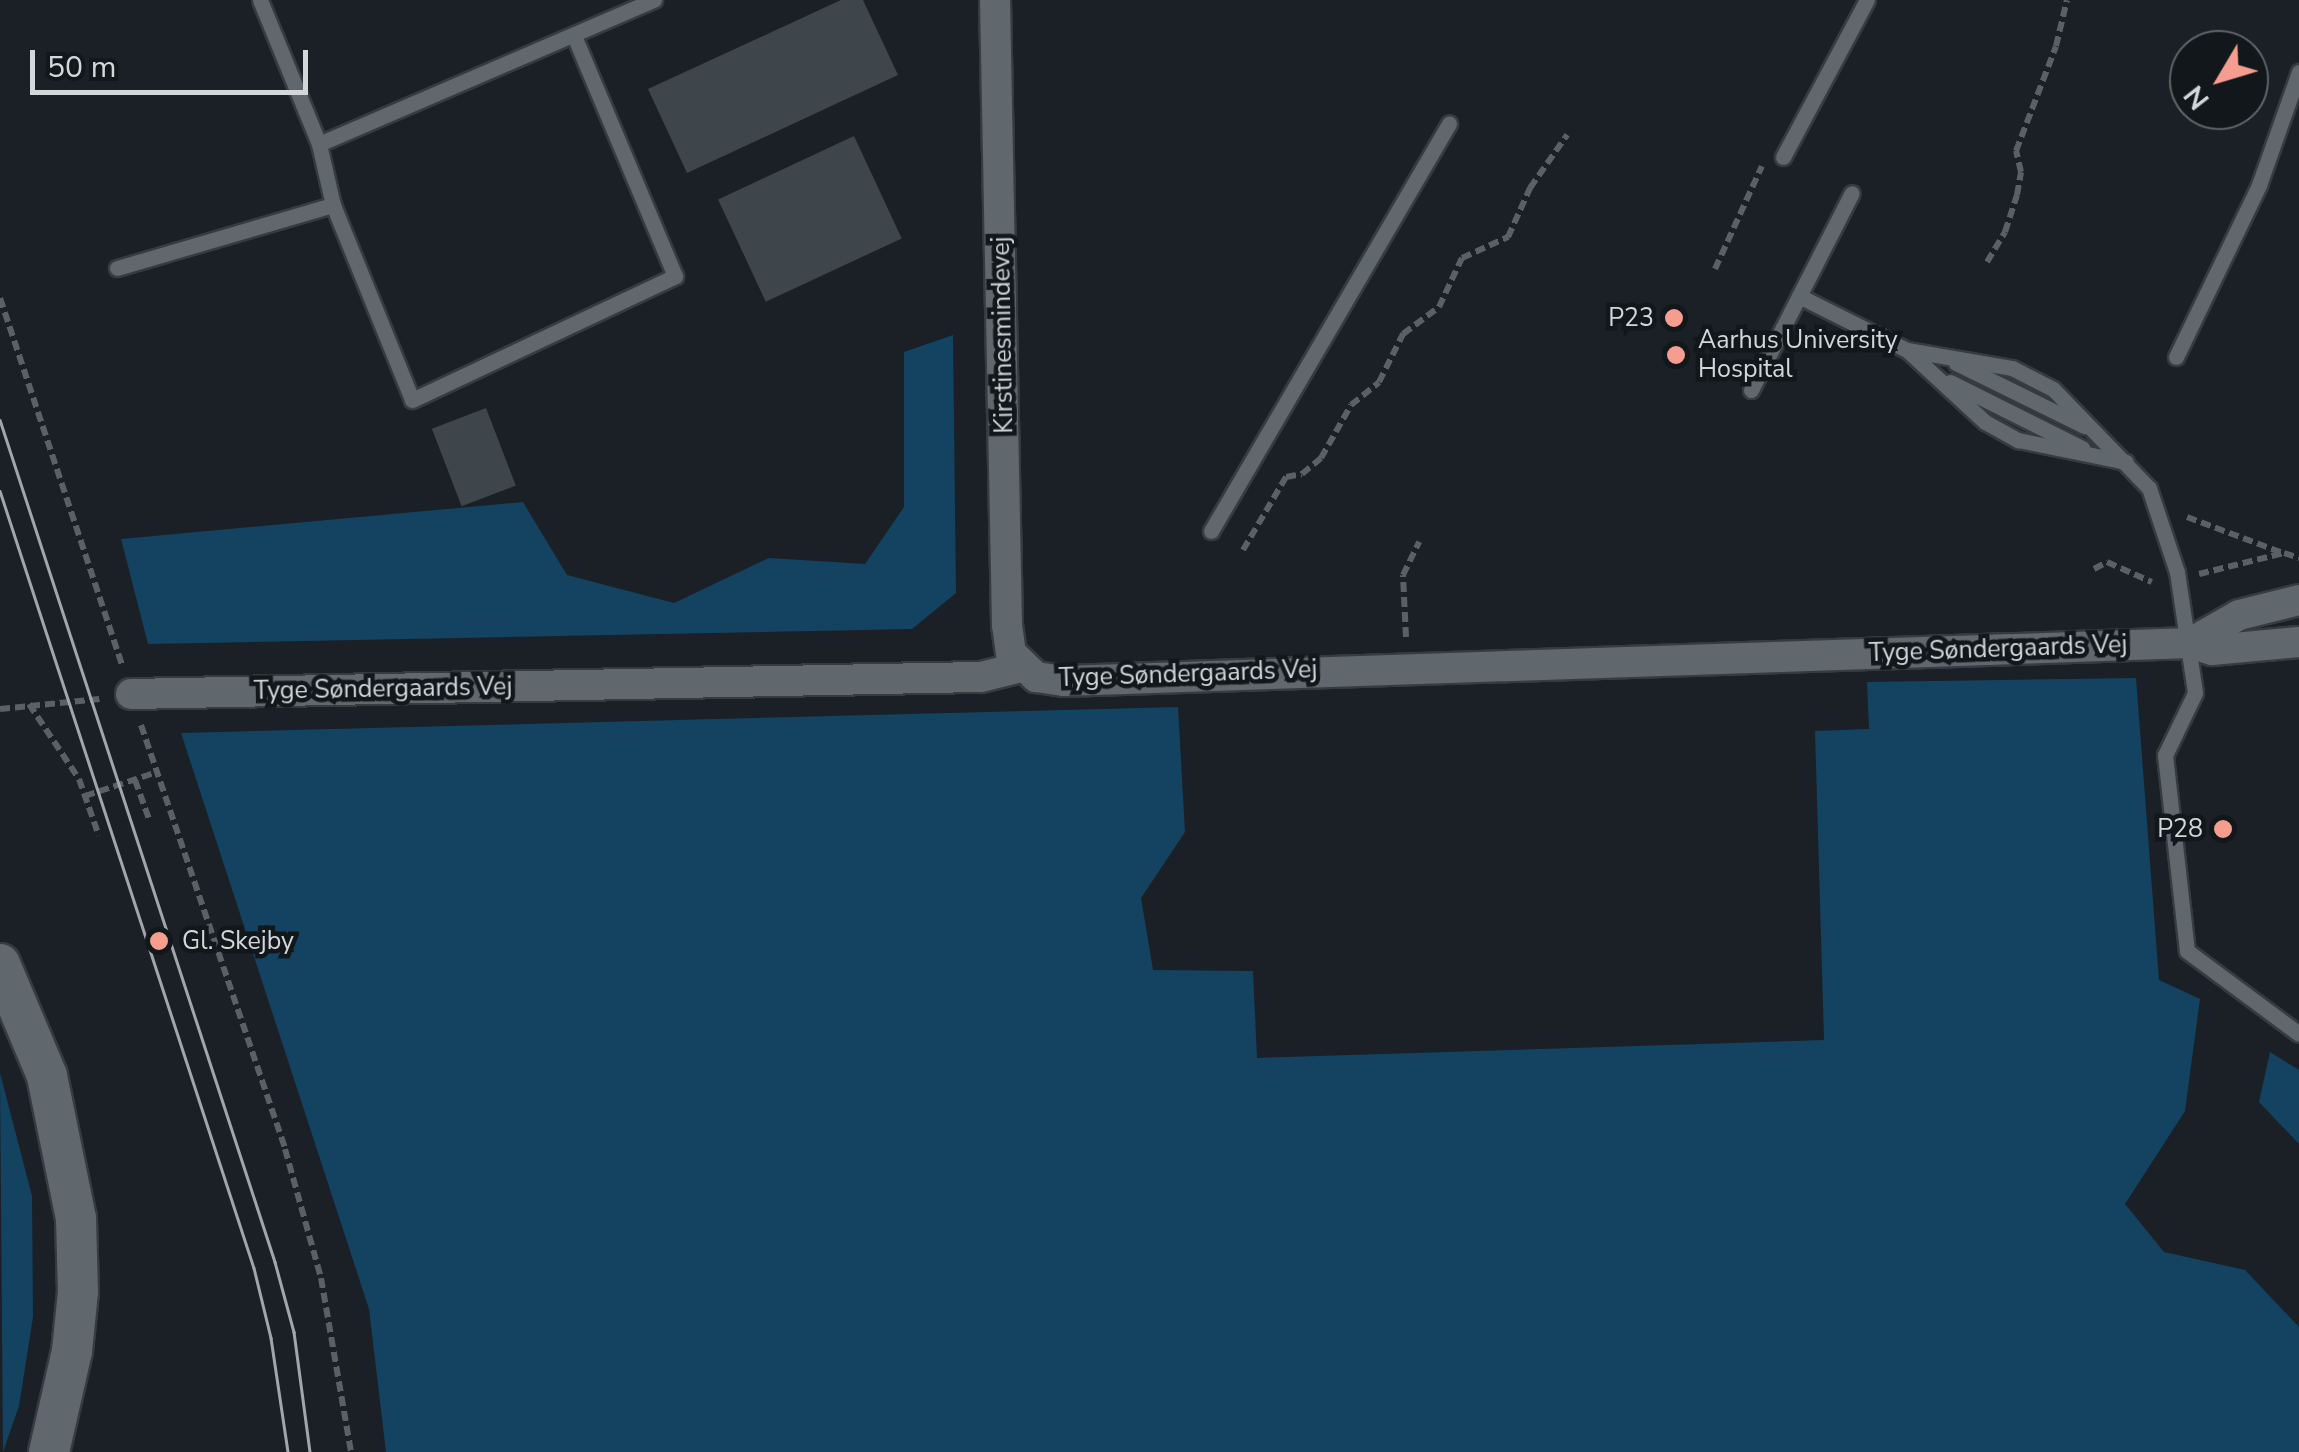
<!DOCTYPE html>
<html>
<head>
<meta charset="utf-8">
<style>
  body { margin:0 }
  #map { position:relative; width:2299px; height:1452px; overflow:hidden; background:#1a2025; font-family:"Nunito Sans",sans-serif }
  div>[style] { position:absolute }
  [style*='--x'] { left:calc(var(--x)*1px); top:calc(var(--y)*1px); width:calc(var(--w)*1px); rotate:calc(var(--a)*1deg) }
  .green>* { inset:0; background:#134360 }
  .building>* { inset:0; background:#3f464b; transform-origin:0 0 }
  .path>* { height:6px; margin-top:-3px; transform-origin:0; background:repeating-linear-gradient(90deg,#5a6064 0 10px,transparent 0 15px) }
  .roads { filter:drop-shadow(2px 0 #363b3f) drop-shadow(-2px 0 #363b3f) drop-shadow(0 2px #363b3f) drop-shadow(0 -2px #363b3f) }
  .service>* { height:15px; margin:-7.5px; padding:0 7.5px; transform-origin:7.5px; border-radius:7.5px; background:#60686d }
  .minor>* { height:30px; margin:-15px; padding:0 15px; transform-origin:15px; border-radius:15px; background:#60686d }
  .tertiary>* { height:40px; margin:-20px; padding:0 20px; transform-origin:20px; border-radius:20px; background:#60686d }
  .tram>* { height:2.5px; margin:-1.25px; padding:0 1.25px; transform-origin:1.25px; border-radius:1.25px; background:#a2a6aa }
  .dots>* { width:28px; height:28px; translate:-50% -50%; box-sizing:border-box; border:5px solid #11171b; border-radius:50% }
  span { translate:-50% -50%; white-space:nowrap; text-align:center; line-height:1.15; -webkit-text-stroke:9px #11171b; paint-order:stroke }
  .poi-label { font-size:25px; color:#d3d7da }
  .right { translate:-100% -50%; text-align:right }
  .left { translate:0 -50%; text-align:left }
  .street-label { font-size:25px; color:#d3d7da }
  .north { position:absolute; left:2169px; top:30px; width:100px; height:100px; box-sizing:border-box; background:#11171b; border:2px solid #5f6467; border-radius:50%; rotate:232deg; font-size:28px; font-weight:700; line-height:40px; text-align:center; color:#d3d7da }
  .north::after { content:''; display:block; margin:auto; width:35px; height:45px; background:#f59d8f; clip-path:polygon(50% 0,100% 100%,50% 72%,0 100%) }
  .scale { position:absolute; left:30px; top:50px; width:278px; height:45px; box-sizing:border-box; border:5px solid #d3d7da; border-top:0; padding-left:12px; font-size:30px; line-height:35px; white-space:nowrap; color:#d3d7da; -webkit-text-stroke:8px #11171b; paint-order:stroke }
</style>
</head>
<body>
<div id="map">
  <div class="green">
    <div style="clip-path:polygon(953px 335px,956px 593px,912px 629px,148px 644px,121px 539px,523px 502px,567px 575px,674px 603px,769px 558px,865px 564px,904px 507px,904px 352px)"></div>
    <div style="clip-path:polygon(2136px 678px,2159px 980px,2200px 999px,2185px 1111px,2125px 1204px,2164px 1252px,2245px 1270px,2299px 1327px,2299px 1452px,386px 1452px,369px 1309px,181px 733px,1178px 707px,1185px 832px,1141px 898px,1153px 970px,1253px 971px,1257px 1058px,1824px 1040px,1815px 731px,1869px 729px,1867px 682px)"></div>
    <div style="clip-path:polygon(2270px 1052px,2299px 1070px,2299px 1144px,2259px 1102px)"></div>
    <div style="clip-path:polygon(0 1073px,32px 1196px,33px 1317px,19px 1406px,3px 1452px)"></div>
  </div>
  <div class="building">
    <div style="clip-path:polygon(841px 0,863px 0,898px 75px,687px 173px,648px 89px)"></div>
    <div style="left:854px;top:136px;width:113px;height:150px;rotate:65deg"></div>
    <div style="left:486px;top:408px;width:83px;height:58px;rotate:69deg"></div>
  </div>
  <div class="path">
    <div style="--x:1987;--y:262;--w:35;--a:-59"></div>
    <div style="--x:2005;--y:232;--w:39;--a:-72"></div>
    <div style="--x:2017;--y:195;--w:23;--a:-80"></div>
    <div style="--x:2021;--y:172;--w:22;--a:-103"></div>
    <div style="--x:2016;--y:151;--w:112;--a:-69.1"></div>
    <div style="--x:2056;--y:46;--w:47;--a:-76.6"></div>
    <div style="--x:1715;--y:269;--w:113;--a:-65.5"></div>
    <div style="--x:0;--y:298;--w:387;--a:71.6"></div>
    <div style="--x:2187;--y:517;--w:103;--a:20.6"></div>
    <div style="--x:1243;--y:550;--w:85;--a:-59.5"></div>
    <div style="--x:1286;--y:477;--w:16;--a:-11"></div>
    <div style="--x:1302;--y:474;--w:25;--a:-40"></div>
    <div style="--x:1321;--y:458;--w:61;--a:-60.5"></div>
    <div style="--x:1351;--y:405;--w:36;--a:-39"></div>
    <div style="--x:1379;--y:382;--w:54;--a:-63.4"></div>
    <div style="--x:1403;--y:334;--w:45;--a:-36.9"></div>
    <div style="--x:1439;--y:307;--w:54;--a:-64.9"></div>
    <div style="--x:1462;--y:258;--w:51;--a:-24.5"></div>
    <div style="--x:1508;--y:237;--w:54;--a:-65.8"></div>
    <div style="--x:1530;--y:188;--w:65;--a:-55.1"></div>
    <div style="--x:2094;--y:569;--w:15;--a:-28"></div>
    <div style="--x:2107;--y:562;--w:49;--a:24"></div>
    <div style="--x:2199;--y:574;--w:88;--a:-13.9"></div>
    <div style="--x:2284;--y:553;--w:16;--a:18"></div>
    <div style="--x:1406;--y:637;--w:62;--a:-92.8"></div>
    <div style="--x:1403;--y:575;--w:37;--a:-64"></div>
    <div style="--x:29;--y:704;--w:90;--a:56.3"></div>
    <div style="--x:79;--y:779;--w:60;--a:70.7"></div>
    <div style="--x:0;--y:709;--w:100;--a:-5.7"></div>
    <div style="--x:141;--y:725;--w:448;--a:71.2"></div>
    <div style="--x:285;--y:1149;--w:134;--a:74.4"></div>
    <div style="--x:321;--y:1278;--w:177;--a:80.2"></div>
    <div style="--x:135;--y:780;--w:41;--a:70.3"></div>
    <div style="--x:85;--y:796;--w:76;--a:-18.4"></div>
  </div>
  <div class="roads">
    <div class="service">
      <div style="--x:260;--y:0;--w:156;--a:67.7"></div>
      <div style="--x:319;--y:144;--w:63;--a:77.1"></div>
      <div style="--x:333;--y:205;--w:210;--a:67.9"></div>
      <div style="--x:412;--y:400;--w:291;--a:-25.2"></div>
      <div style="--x:675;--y:276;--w:260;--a:-112.8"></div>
      <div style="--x:319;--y:144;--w:365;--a:-23.3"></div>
      <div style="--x:1783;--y:157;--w:178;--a:-61.9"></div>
      <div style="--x:117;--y:268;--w:225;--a:-16.3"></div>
      <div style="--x:1799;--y:296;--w:121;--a:26.6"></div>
      <div style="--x:1907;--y:350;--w:106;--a:42.7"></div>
      <div style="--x:1985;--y:422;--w:38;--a:29"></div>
      <div style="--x:2018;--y:440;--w:110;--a:11.5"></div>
      <div style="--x:1907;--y:350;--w:107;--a:9.7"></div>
      <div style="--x:2012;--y:368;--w:46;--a:27.1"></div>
      <div style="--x:2053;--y:389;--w:138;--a:45.9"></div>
      <div style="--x:2149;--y:488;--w:89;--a:71.6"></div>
      <div style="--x:2177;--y:572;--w:122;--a:81.5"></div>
      <div style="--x:2195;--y:693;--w:69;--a:115.8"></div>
      <div style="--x:2165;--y:755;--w:197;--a:83.6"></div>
      <div style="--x:2187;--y:951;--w:139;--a:36.5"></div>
      <div style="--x:2176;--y:357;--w:191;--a:-64.2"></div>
      <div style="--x:2259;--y:185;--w:120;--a:-70.5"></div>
      <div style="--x:1956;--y:363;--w:143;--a:26.2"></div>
      <div style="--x:1950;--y:382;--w:148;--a:26.6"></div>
      <div style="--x:1751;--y:390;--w:221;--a:-62.9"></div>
      <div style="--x:1211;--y:531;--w:472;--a:-59.7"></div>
    </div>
    <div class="minor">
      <div style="--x:995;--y:0;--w:625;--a:88.9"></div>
      <div style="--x:1007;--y:625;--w:28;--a:82"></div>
      <div style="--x:1011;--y:653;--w:35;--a:44"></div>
      <div style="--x:1036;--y:677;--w:29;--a:8"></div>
      <div style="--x:1065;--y:681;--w:1126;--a:-1.93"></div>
      <div style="--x:2190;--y:643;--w:23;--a:18"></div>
      <div style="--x:2212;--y:650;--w:87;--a:-5.3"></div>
      <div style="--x:2190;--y:643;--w:56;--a:-29.7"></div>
      <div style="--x:2239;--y:615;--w:62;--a:-14"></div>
      <div style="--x:131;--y:694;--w:850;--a:-1.15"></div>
      <div style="--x:981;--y:677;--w:41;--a:-14"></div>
    </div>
    <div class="tertiary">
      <div style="--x:0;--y:964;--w:121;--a:67.2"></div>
      <div style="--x:47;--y:1076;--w:145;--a:78.5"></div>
      <div style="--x:76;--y:1218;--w:74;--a:88.5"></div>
      <div style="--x:78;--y:1292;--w:59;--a:95.8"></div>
      <div style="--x:72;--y:1351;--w:104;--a:102.8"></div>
    </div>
  </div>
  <div class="tram">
    <div style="--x:0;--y:420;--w:886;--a:71.91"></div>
    <div style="--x:275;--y:1262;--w:73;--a:74.8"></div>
    <div style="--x:294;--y:1332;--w:121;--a:82.4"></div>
    <div style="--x:0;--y:491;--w:817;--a:71.9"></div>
    <div style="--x:254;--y:1268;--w:72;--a:76.3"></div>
    <div style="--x:271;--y:1338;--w:115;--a:81.5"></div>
  </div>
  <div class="dots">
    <div style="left:1674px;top:318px;background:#f59d8f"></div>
    <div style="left:1676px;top:355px;background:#f59d8f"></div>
    <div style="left:2223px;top:829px;background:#f59d8f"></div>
    <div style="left:159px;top:941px;background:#f59d8f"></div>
  </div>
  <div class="poi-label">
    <span class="right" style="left:1654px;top:318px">P23</span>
    <span class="left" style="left:1698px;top:355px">Aarhus University<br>Hospital</span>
    <span class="right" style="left:2203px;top:829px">P28</span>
    <span class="left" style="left:182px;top:941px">Gl. Skejby</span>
  </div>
  <div class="street-label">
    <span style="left:1003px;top:335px;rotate:-91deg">Kirstinesmindevej</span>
    <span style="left:1998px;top:649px;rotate:-2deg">Tyge Søndergaards Vej</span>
    <span style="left:1188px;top:674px;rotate:-2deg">Tyge Søndergaards Vej</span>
    <span style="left:383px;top:689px;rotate:-1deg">Tyge Søndergaards Vej</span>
  </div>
  <div class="north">N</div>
  <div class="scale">50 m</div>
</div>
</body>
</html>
